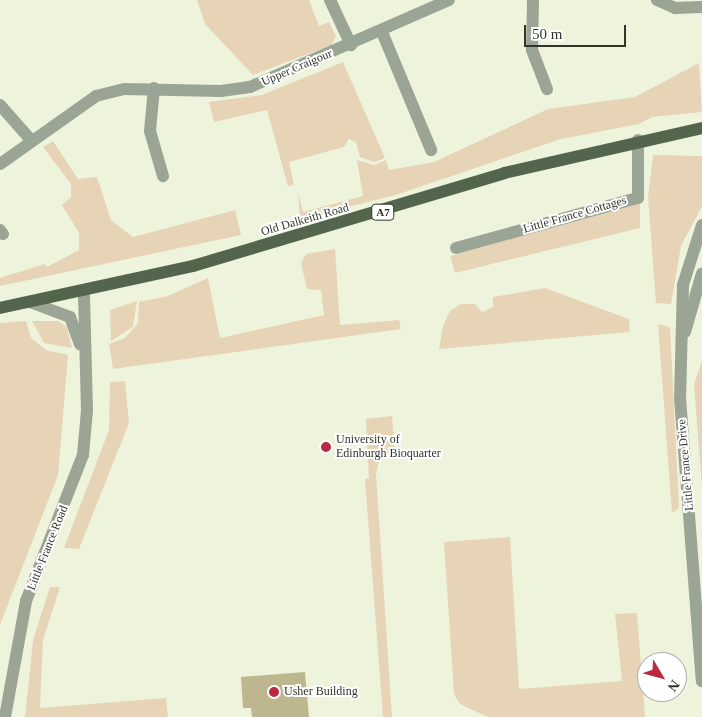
<!DOCTYPE html>
<html>
<head>
<meta charset="utf-8">
<style>
  body { margin:0 }
  #map { position:relative; width:702px; height:717px; overflow:hidden; background:#eef4dc; font-family:Georgia,serif }
  div>[style] { position:absolute }
  [style*='--x'] { left:calc(var(--x)*1px); top:calc(var(--y)*1px); width:calc(var(--w)*1px); rotate:calc(var(--a)*1deg) }
  .green>* { inset:0; background:#e7d4b6 }
  .building>* { inset:0; background:#bdb68f }
  .minor>* { height:12px; margin:-6px; padding:0 6px; transform-origin:6px; border-radius:6px; background:#9aa596 }
  .major>* { height:12px; margin:-6px; padding:0 6px; transform-origin:6px; border-radius:6px; background:#53664d }
  .dots>* { width:14px; height:14px; translate:-50% -50%; box-sizing:border-box; border:2px solid #fff; border-radius:50% }
  span { translate:-50% -50%; white-space:nowrap; text-align:center; line-height:1.15; -webkit-text-stroke:4px #fff; paint-order:stroke }
  .shield-label span { padding:1px 4px; background:#fff; border:1px solid; border-radius:4px; -webkit-text-stroke-width:0 }
  .shield-label { font-size:11px; color:#32342b; font-weight:700 }
  .street-label { font-size:12px; color:#32342b }
  .poi-label { font-size:12px; color:#32342b }
  .left { translate:0 -50%; text-align:left }
  .north { position:absolute; left:637px; top:652px; width:50px; height:50px; box-sizing:border-box; background:#fff; border:1px solid #adaeaa; border-radius:50%; rotate:127deg; font-size:14px; font-weight:700; line-height:20px; text-align:center; color:#32342b }
  .north::after { content:''; display:block; margin:auto; width:18px; height:22px; background:#ba293f; clip-path:polygon(50% 0,100% 100%,50% 72%,0 100%) }
  .scale { position:absolute; left:524px; top:25px; width:102px; height:22px; box-sizing:border-box; border:2px solid #32342b; border-top:0; padding-left:6px; font-size:15px; line-height:18px; white-space:nowrap; color:#32342b; -webkit-text-stroke:4px #fff; paint-order:stroke }
</style>
</head>
<body>
<div id="map">
  <div class="green">
    <div style="clip-path:polygon(197px 0,309px 0,319px 26px,329px 22px,336px 36px,332px 45px,253px 75px,205px 24px)"></div>
    <div style="clip-path:polygon(343px 62px,385px 158px,374px 162px,360px 157px,356px 142px,349px 139px,344px 147px,289px 162px,294px 185px,288px 186px,267px 110px,214px 122px,209px 102px,262px 95px)"></div>
    <div style="clip-path:polygon(699px 63px,702px 112px,652px 117px,639px 124px,561px 139px,396px 195px,300px 219px,298px 192px,303px 212px,363px 196px,357px 160px,374px 165px,386px 160px,389px 170px,434px 162px,548px 109px,635px 97px)"></div>
    <div style="clip-path:polygon(53px 141px,78px 179px,97px 177px,111px 220px,133px 237px,235px 210px,241px 235px,0 286px,0 278px,45px 264px,47px 267px,79px 250px,79px 233px,62px 205px,71px 197px,71px 184px,43px 147px)"></div>
    <div style="clip-path:polygon(653px 155px,702px 156px,702px 206px,681px 246px,671px 304px,656px 303px,648px 197px)"></div>
    <div style="clip-path:polygon(640px 203px,640px 228px,455px 273px,450px 256px)"></div>
    <div style="clip-path:polygon(335px 249px,340px 325px,399px 320px,401px 329px,113px 369px,109px 344px,125px 338px,138px 323px,139px 302px,168px 296px,208px 278px,220px 338px,324px 315px,321px 290px,307px 289px,301px 263px,306px 254px)"></div>
    <div style="clip-path:polygon(545px 288px,629px 319px,630px 332px,439px 349px,443px 326px,450px 311px,461px 304px,475px 304px,482px 312px,493px 307px,493px 297px)"></div>
    <div style="clip-path:polygon(137px 301px,133px 327px,111px 341px,110px 310px)"></div>
    <div style="clip-path:polygon(26px 321px,31px 338px,46px 350px,68px 355px,58px 475px,0 625px,0 323px)"></div>
    <div style="clip-path:polygon(32px 321px,58px 321px,67px 327px,72px 348px,44px 343px)"></div>
    <div style="clip-path:polygon(658px 324px,670px 327px,679px 508px,672px 513px)"></div>
    <div style="clip-path:polygon(702px 360px,702px 486px,694px 385px)"></div>
    <div style="clip-path:polygon(125px 381px,129px 423px,79px 549px,64px 548px,109px 430px,110px 382px)"></div>
    <div style="clip-path:polygon(392px 416px,395px 452px,380px 456px,376px 474px,392px 717px,383px 717px,365px 479px,369px 478px,366px 419px)"></div>
    <div style="clip-path:polygon(510px 537px,519px 689px,622px 681px,615px 614px,637px 613px,645px 717px,488px 717px,460px 704px,454px 694px,444px 542px)"></div>
    <div style="clip-path:polygon(50px 587px,60px 587px,43px 640px,40px 708px,166px 698px,168px 717px,25px 717px,33px 640px)"></div>
  </div>
  <div class="building">
    <div style="clip-path:polygon(305px 672px,309px 717px,252px 717px,251px 708px,243px 708px,241px 677px)"></div>
  </div>
  <div class="minor">
    <div style="--x:330;--y:0;--w:50;--a:65"></div>
    <div style="--x:533;--y:0;--w:50;--a:91.1"></div>
    <div style="--x:532;--y:50;--w:42;--a:69"></div>
    <div style="--x:657;--y:0;--w:20;--a:24"></div>
    <div style="--x:675;--y:8;--w:27;--a:-2"></div>
    <div style="--x:382;--y:32;--w:128;--a:67.4"></div>
    <div style="--x:154;--y:88;--w:43;--a:95.3"></div>
    <div style="--x:150;--y:131;--w:47;--a:73.9"></div>
    <div style="--x:0;--y:105;--w:47;--a:48.5"></div>
    <div style="--x:0;--y:164;--w:118;--a:-35.3"></div>
    <div style="--x:96;--y:96;--w:29;--a:-14"></div>
    <div style="--x:124;--y:89;--w:97;--a:1.2"></div>
    <div style="--x:221;--y:91;--w:29;--a:-8"></div>
    <div style="--x:250;--y:87;--w:217;--a:-23.6"></div>
    <div style="--x:702;--y:225;--w:63;--a:107.6"></div>
    <div style="--x:683;--y:285;--w:113;--a:91.5"></div>
    <div style="--x:680;--y:398;--w:284;--a:85.6"></div>
    <div style="--x:0;--y:230;--w:5;--a:53"></div>
    <div style="--x:456;--y:248;--w:189;--a:-15.4"></div>
    <div style="--x:638;--y:198;--w:58;--a:-90"></div>
    <div style="--x:30;--y:302;--w:43;--a:20.6"></div>
    <div style="--x:70;--y:317;--w:29;--a:70"></div>
    <div style="--x:685;--y:332;--w:61;--a:-73.9"></div>
    <div style="--x:5;--y:717;--w:118;--a:-79.7"></div>
    <div style="--x:26;--y:601;--w:157;--a:-68.7"></div>
    <div style="--x:83;--y:455;--w:45;--a:-84.9"></div>
    <div style="--x:87;--y:410;--w:118;--a:-91.5"></div>
  </div>
  <div class="major">
    <div style="--x:0;--y:308;--w:198;--a:-12.3"></div>
    <div style="--x:193;--y:266;--w:325;--a:-16.6"></div>
    <div style="--x:504;--y:173;--w:203;--a:-12.8"></div>
  </div>
  <div class="dots">
    <div style="left:326px;top:447px;background:#ba293f"></div>
    <div style="left:274px;top:692px;background:#ba293f"></div>
  </div>
  <div class="shield-label">
    <span style="left:383px;top:212px">A7</span>
  </div>
  <div class="street-label">
    <span style="left:297px;top:68px;rotate:-23deg">Upper Craigour</span>
    <span style="left:575px;top:215px;rotate:-16deg">Little France Cottages</span>
    <span style="left:305px;top:220px;rotate:-16deg">Old Dalkeith Road</span>
    <span style="left:686px;top:465px;rotate:-95deg">Little France Drive</span>
    <span style="left:48px;top:548px;rotate:-68deg">Little France Road</span>
  </div>
  <div class="poi-label">
    <span class="left" style="left:336px;top:447px">University of<br>Edinburgh Bioquarter</span>
    <span class="left" style="left:284px;top:692px">Usher Building</span>
  </div>
  <div class="north">N</div>
  <div class="scale">50 m</div>
</div>
</body>
</html>
